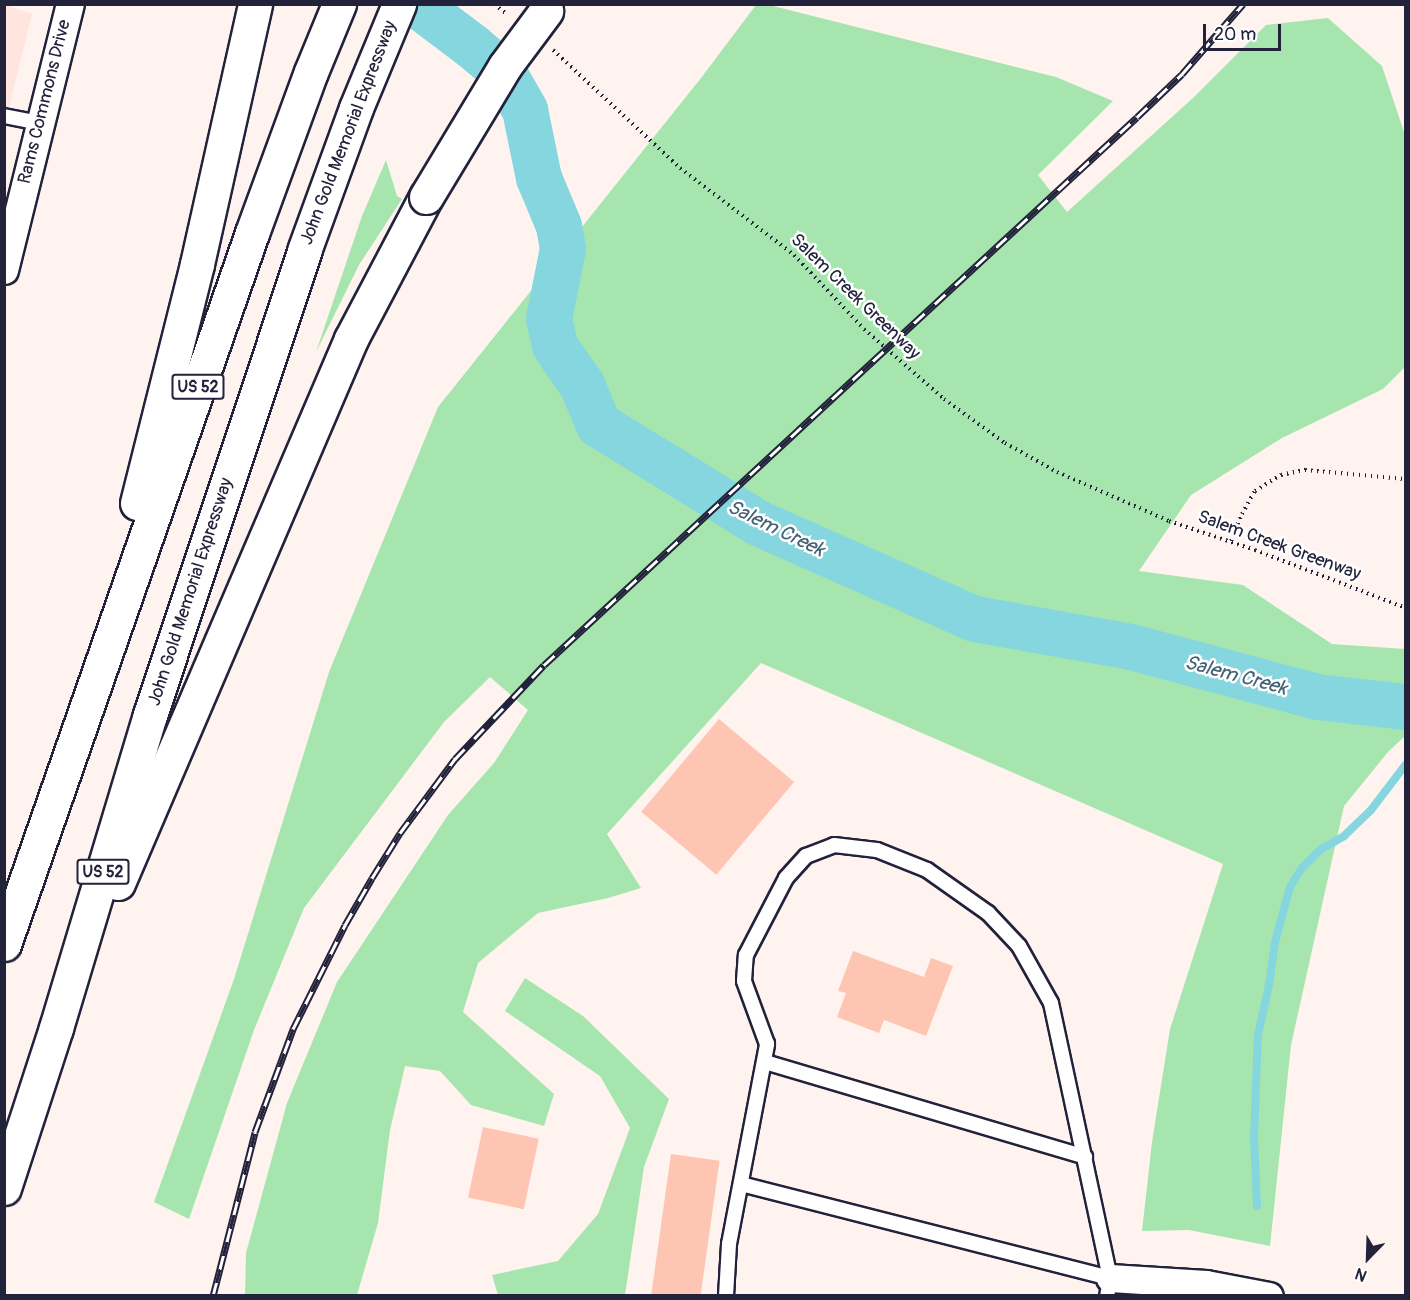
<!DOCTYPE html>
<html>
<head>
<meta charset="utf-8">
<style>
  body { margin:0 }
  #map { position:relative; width:1410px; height:1300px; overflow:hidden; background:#fff3f0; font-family:Pangolin,sans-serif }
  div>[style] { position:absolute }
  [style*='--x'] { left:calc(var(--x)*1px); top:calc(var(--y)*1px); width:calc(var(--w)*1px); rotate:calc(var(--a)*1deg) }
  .built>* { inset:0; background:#ffe5dd }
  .green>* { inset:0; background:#a6e6ae }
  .stream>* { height:8px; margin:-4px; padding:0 4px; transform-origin:4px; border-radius:4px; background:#85d6de }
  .river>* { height:46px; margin:-23px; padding:0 23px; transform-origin:23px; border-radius:23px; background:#85d6de }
  .building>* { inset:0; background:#fec5b2; transform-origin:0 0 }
  .path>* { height:4px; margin-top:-2px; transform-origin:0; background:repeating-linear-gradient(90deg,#22223b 0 1.5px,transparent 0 6px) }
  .roads { filter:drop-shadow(2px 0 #22223b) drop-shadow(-2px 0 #22223b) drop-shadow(0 2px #22223b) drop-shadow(0 -2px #22223b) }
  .service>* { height:14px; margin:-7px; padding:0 7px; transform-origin:7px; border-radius:7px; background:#fff }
  .minor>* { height:27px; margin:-13.5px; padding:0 13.5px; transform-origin:13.5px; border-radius:13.5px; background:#fff }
  .motorway>* { height:33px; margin:-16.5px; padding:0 16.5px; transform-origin:16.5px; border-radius:16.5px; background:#fff }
  .rail>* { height:7px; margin-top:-3.5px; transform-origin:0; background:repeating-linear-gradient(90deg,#fff 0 14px,#22223b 0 28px); box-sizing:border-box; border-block:2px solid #22223b }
  .bridges { filter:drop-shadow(2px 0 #22223b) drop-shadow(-2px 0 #22223b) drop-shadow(0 2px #22223b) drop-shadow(0 -2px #22223b) }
  .motorway-bridge>* { height:33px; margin:-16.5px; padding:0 16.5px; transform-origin:16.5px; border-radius:16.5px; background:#fff }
  span { translate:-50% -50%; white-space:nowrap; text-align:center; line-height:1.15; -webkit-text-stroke:5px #fff; paint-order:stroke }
  .shield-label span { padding:2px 4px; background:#fff; border:2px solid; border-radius:4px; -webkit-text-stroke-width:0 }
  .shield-label { font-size:16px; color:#22223b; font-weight:700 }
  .street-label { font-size:18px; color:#22223b }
  .water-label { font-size:20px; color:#456174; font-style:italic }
  .frame { position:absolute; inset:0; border:6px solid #22223b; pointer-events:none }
  .north { position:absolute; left:1338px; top:1228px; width:60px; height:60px; -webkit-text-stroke:4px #fff; paint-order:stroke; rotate:203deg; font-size:16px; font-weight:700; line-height:24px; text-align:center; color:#22223b }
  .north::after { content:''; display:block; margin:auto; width:21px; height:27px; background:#22223b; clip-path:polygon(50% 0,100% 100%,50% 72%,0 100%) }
  .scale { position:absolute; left:1203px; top:24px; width:78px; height:27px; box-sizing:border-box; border:3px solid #22223b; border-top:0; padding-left:8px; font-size:18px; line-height:21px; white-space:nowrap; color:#22223b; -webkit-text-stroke:4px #fff; paint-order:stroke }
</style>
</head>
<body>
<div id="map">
  <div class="built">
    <div style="clip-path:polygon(5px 5px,32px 14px,5px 124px)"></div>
  </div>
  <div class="green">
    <div style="clip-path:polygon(756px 5px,769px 5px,1056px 77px,1113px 101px,1038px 175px,1067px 212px,1194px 97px,1266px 25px,1328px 18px,1382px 66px,1405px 135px,1405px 367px,1383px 389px,1282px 438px,1191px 495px,1139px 571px,1243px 585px,1332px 644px,1405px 649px,1405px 736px,1388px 752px,1344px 806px,1291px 1045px,1270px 1246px,1189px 1230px,1142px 1231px,1152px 1142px,1170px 1029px,1223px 864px,761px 663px,607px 834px,641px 888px,608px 898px,538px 913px,478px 963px,463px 1012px,554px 1094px,544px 1126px,471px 1105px,440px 1071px,405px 1066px,390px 1130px,378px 1223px,357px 1295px,245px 1295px,246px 1253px,287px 1103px,337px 982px,448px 815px,494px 763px,528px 710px,490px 677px,444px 722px,304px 908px,254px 1030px,189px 1219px,154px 1202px,234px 979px,329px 672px,438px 407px,701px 78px)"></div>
    <div style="clip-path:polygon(386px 160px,397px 196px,402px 199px,359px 265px,316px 352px,362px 216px)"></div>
    <div style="clip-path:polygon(525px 978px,583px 1016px,669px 1099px,644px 1167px,625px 1295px,498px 1295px,492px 1275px,558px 1261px,598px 1214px,630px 1128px,600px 1076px,505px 1011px)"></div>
  </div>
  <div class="stream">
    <div style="--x:1257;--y:1206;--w:69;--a:-92.5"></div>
    <div style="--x:1254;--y:1137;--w:102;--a:-87.8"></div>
    <div style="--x:1258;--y:1035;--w:51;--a:-77.6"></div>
    <div style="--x:1269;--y:985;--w:43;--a:-82.1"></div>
    <div style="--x:1275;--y:942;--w:57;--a:-74.7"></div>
    <div style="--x:1290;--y:887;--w:22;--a:-58"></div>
    <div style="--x:1302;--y:868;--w:25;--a:-45"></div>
    <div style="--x:1320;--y:850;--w:28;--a:-30"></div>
    <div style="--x:1344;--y:836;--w:37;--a:-44"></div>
    <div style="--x:1371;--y:810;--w:58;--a:-52.7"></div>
  </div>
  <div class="river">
    <div style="--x:416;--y:4;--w:71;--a:37"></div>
    <div style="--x:473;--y:47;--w:40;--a:40"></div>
    <div style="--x:504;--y:73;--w:43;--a:60.4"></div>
    <div style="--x:525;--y:110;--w:69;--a:78.4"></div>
    <div style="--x:539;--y:178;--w:52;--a:67.4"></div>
    <div style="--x:559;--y:226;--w:23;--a:80"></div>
    <div style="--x:563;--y:249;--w:71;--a:101.3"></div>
    <div style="--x:549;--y:319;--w:28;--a:77"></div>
    <div style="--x:555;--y:346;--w:47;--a:55.3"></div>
    <div style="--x:582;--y:385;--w:43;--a:67"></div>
    <div style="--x:599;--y:425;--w:187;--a:31.6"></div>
    <div style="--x:758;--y:523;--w:237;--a:23.9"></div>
    <div style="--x:975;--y:619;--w:158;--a:10.2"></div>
    <div style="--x:1131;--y:647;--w:193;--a:15"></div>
    <div style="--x:1317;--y:697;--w:90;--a:6.4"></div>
  </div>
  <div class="building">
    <div style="left:719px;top:719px;width:98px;height:121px;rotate:40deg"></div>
    <div style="clip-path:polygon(853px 951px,924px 977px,931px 958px,953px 966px,926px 1036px,884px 1020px,879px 1033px,837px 1017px,846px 993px,838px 991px)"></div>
    <div style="left:483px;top:1127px;width:57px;height:72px;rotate:12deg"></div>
    <div style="left:671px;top:1154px;width:49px;height:143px;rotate:8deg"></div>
  </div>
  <div class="path">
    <div style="--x:494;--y:4;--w:16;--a:38"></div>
    <div style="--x:553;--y:50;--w:173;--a:42.9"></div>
    <div style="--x:680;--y:168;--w:143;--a:37.3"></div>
    <div style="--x:794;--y:255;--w:102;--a:46.6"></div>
    <div style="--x:864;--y:329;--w:106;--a:41.2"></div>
    <div style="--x:944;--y:399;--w:75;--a:35.8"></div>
    <div style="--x:1005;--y:443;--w:60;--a:29.1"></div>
    <div style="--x:1057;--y:472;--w:122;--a:23.6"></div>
    <div style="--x:1169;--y:521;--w:91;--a:18.6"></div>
    <div style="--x:1255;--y:550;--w:162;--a:21"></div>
    <div style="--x:1231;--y:541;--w:29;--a:-68"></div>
    <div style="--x:1242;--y:514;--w:26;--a:-61"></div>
    <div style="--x:1255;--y:491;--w:31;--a:-32"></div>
    <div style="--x:1281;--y:475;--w:25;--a:-12"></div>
    <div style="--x:1305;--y:470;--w:101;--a:5.1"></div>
  </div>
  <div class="roads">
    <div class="service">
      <div style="--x:4;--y:116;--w:37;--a:11"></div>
      <div style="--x:765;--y:1062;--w:334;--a:16.5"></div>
      <div style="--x:741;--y:1184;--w:381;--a:14.3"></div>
      <div style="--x:726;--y:1296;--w:52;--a:-86.7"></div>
      <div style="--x:729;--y:1244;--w:204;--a:-79.2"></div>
      <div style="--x:767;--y:1044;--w:67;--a:-110.1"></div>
      <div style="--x:744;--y:981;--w:26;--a:-86"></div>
      <div style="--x:746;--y:955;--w:87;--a:-62.5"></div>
      <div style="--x:786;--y:878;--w:30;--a:-48"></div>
      <div style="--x:806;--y:856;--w:30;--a:-21"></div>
      <div style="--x:834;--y:845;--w:43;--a:6.6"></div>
      <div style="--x:877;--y:850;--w:54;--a:21.8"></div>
      <div style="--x:927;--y:870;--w:75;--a:35.2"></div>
      <div style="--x:988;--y:913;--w:45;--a:46.8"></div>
      <div style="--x:1019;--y:946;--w:65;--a:60.7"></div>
      <div style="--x:1051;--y:1003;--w:281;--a:77.9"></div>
      <div style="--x:1110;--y:1278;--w:18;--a:99"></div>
    </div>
    <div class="minor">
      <div style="--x:4;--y:270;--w:274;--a:-76.1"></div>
      <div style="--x:1110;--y:1278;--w:96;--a:3.6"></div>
      <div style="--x:1206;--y:1284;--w:64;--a:10.8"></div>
    </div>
    <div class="motorway">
      <div style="--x:137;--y:503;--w:246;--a:-75.9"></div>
      <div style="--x:197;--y:264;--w:266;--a:-77.4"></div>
      <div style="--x:118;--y:883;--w:592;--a:-66.81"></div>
      <div style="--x:351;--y:339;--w:161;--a:-62.2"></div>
      <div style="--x:4;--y:944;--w:753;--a:-70.77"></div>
      <div style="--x:252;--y:233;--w:171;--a:-69.9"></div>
      <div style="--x:311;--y:72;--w:74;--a:-67.6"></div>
      <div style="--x:4;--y:1188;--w:168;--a:-72"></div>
      <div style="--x:56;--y:1028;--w:327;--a:-73.3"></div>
      <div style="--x:150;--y:715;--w:489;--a:-71.6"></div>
      <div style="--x:304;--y:251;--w:152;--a:-70"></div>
      <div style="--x:356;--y:108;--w:113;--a:-67.5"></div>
    </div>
  </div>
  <div class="rail">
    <div style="--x:213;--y:1296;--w:169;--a:-75.6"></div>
    <div style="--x:255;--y:1132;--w:110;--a:-69.7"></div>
    <div style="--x:293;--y:1029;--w:116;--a:-63.4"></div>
    <div style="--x:345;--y:925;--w:54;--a:-60.1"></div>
    <div style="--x:372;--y:878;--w:53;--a:-58.1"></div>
    <div style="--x:400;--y:833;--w:92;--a:-53.4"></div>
    <div style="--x:455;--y:759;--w:129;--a:-46.6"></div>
    <div style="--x:544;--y:665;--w:807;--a:-42.74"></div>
    <div style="--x:1137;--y:117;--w:62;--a:-43.7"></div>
    <div style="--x:1182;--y:74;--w:93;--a:-48.9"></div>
  </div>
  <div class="bridges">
    <div class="motorway-bridge">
      <div style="--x:426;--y:197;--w:153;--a:-58.9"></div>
      <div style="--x:505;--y:66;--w:69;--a:-53.3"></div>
    </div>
  </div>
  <div class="shield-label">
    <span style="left:198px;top:387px">US 52</span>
    <span style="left:103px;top:872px">US 52</span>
  </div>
  <div class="street-label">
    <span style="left:45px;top:102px;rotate:-76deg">Rams Commons Drive</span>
    <span style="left:349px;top:133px;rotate:-69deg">John Gold Memorial Expressway</span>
    <span style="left:855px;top:297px;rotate:44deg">Salem Creek Greenway</span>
    <span style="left:1279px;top:546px;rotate:20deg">Salem Creek Greenway</span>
    <span style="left:191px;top:592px;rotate:-72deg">John Gold Memorial Expressway</span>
  </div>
  <div class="water-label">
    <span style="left:776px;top:528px;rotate:26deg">Salem Creek</span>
    <span style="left:1236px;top:675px;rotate:15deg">Salem Creek</span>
  </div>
  <div class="frame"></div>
  <div class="north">N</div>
  <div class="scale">20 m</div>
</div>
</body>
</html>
